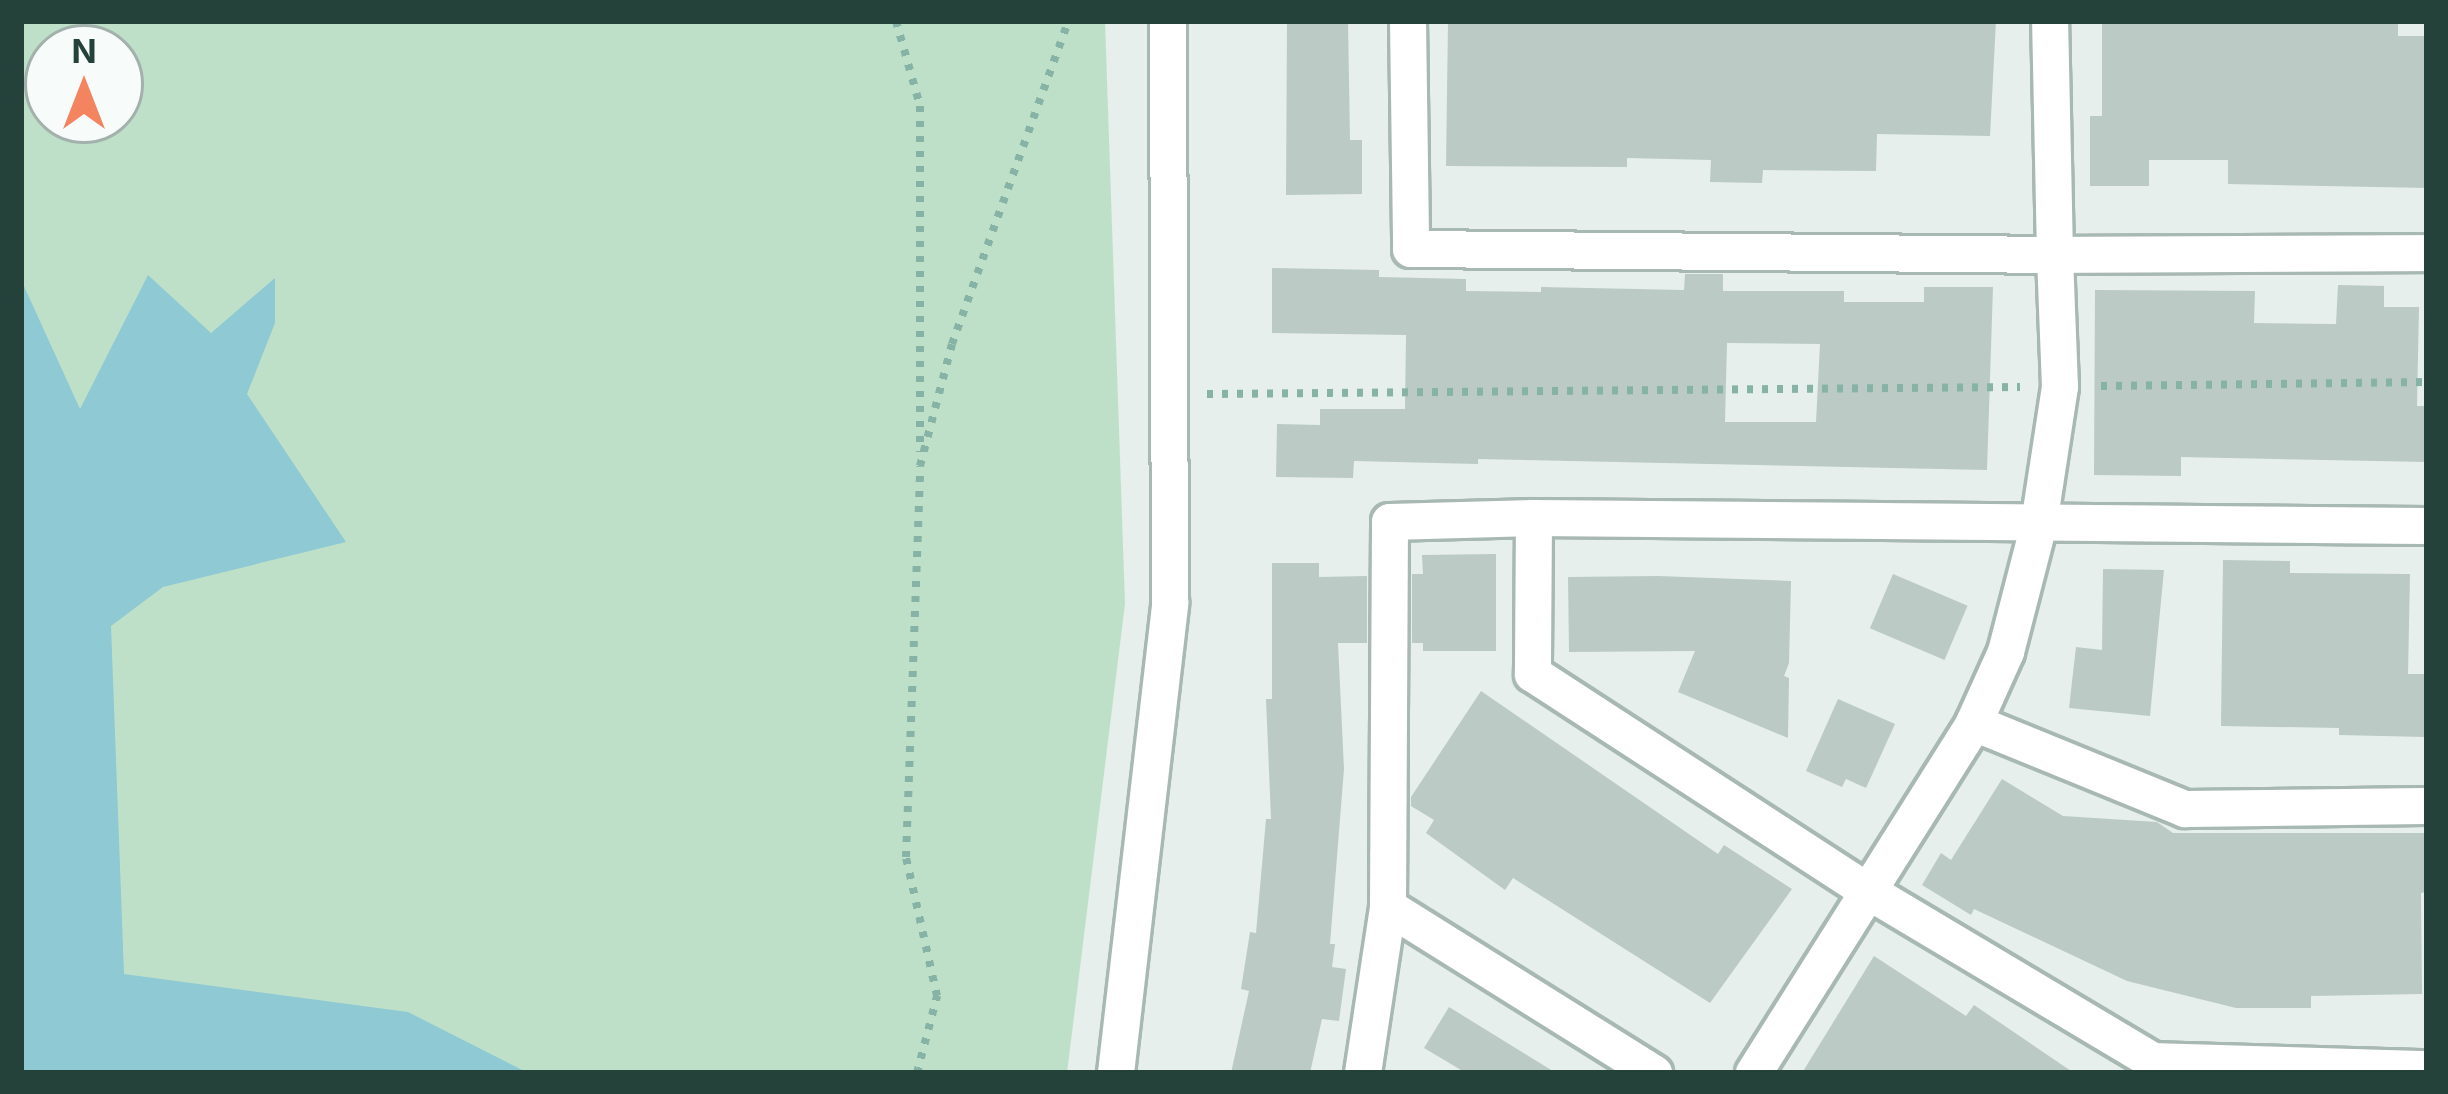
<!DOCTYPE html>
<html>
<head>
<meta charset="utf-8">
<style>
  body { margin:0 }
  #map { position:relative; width:2448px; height:1094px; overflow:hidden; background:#e6efeb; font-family:Inter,sans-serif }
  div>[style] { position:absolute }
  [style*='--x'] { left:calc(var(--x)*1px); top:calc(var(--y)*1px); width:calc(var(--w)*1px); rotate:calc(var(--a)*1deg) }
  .green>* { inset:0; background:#bfe0c8 }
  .water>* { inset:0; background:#8ec9d4 }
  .building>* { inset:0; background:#bbcac4; transform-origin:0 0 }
  .path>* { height:8px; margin-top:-4px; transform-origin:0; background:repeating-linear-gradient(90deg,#86b3a5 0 6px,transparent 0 15px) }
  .roads { filter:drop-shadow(3px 0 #a8b8b2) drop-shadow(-3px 0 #a8b8b2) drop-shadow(0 3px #a8b8b2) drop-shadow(0 -3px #a8b8b2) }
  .street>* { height:36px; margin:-18px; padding:0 18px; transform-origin:18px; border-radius:18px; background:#fff }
  .secondary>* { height:36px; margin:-18px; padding:0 18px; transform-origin:18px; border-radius:18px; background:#fff }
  span { translate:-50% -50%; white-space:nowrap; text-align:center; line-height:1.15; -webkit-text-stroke:9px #f7fbf9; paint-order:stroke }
  .frame { position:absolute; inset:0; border:24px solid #24423a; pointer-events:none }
  .north { position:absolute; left:24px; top:24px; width:120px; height:120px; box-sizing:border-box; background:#f7fbf9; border:3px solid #a3b1ad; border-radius:50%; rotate:0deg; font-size:33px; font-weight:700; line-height:48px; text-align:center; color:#24423a }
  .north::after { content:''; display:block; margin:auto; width:42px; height:54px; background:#f4845f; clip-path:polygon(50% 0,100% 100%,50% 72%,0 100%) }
</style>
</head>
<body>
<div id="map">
  <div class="green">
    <div style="clip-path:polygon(evenodd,21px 21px,1105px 21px,1125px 604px,1067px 1073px,21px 1073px,21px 21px,48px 48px,120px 48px,120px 120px,48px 120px,48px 48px)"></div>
  </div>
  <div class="water">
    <div style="clip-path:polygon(148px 275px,211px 333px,275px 278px,275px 323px,247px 394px,346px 542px,163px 587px,111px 626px,124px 974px,408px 1012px,528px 1073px,21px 1073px,21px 289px,23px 284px,80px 409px)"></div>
  </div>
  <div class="building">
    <div style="clip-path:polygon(1287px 21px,1348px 21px,1350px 140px,1362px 140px,1362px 194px,1286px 195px)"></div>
    <div style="clip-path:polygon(1448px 21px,1996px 21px,1990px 136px,1877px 134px,1876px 171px,1763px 170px,1762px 183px,1710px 182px,1711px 160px,1627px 158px,1627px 167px,1446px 166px)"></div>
    <div style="clip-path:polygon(2102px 21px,2398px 21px,2398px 36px,2427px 36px,2427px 188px,2228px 184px,2228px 160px,2149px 160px,2149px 186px,2090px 186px,2090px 116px,2102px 116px)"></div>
    <div style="clip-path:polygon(evenodd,1272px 268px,1379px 270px,1379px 277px,1466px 279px,1466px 291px,1541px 292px,1541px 287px,1684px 290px,1685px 274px,1723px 274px,1723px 291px,1844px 291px,1844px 302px,1924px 302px,1924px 287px,1993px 287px,1987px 470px,1478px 459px,1478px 464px,1354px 461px,1353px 478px,1276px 477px,1277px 424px,1320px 425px,1320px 409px,1405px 409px,1406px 335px,1272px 333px,1272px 268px,1727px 343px,1820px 344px,1816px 422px,1725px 422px,1727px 343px)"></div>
    <div style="clip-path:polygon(2338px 285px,2384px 286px,2384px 307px,2419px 307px,2417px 406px,2427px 406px,2427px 462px,2181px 457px,2181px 476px,2094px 475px,2095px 290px,2255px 291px,2254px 323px,2336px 324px)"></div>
    <div style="clip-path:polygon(1496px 554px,1496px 651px,1423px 651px,1423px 643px,1412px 643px,1412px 574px,1423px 574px,1422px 555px)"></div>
    <div style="clip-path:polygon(2223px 560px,2290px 561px,2290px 573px,2410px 574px,2408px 674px,2426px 674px,2425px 737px,2339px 735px,2339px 728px,2221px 726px)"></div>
    <div style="clip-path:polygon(1272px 563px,1319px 563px,1319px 577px,1367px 576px,1367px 643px,1338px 643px,1344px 769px,1330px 944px,1335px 944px,1332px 967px,1346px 969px,1339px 1021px,1322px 1019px,1310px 1073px,1231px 1073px,1249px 991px,1241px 989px,1250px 932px,1256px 933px,1266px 819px,1271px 819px,1266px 699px,1272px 699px)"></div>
    <div style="clip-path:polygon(2103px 569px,2164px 570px,2150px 716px,2069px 708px,2076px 647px,2102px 650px)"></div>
    <div style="left:1893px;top:574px;width:81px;height:59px;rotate:23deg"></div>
    <div style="clip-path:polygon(1658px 576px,1791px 581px,1789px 663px,1784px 676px,1789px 678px,1788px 738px,1678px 692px,1695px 651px,1569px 652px,1568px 577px)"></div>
    <div style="clip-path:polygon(1481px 691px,1718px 854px,1724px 845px,1792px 889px,1710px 1003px,1513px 878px,1505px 890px,1426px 833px,1434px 820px,1411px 806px,1411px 797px)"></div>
    <div style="clip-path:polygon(1838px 699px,1895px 724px,1866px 788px,1846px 779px,1842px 787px,1806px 771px)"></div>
    <div style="clip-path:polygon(2002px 779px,2063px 816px,2157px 822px,2173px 833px,2427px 833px,2427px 892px,2421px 893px,2422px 994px,2311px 996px,2311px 1008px,2236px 1008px,2127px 981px,1974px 909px,1971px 915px,1922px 885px,1941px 853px,1951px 860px)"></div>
    <div style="clip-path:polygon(1874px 956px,1966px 1016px,1974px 1005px,2074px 1073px,1802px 1073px)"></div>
    <div style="clip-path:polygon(1449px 1007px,1556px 1073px,1466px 1073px,1424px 1048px)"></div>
  </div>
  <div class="path">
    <div style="--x:896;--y:21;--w:88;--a:74.2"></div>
    <div style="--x:920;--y:106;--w:346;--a:90"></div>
    <div style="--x:2101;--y:386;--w:326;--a:-0.7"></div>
    <div style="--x:1207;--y:394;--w:813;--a:-0.49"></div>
    <div style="--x:917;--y:1073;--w:80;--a:-75.4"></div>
    <div style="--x:937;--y:996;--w:142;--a:-102.6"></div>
    <div style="--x:906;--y:857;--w:391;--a:-87.9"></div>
    <div style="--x:920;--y:466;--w:126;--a:-75.3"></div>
    <div style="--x:952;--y:344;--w:343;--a:-70.2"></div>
  </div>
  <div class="roads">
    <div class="street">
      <div style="--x:1408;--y:21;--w:228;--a:89.2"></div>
      <div style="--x:1411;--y:249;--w:644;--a:0.53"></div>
      <div style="--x:2055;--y:255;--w:234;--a:-91.2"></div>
      <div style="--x:1534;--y:518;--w:156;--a:90.4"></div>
      <div style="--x:1533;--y:674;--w:397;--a:33"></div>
      <div style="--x:1866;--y:890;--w:334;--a:30.8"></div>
      <div style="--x:2153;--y:1061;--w:274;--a:1.7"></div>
      <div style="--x:1974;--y:723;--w:228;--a:22.2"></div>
      <div style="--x:2185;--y:809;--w:242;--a:-0.7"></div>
      <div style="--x:1388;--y:907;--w:314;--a:32"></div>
      <div style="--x:1363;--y:1073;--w:168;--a:-81.4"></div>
      <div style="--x:1388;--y:907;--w:385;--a:-89.7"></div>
      <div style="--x:1390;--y:522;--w:144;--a:-1.6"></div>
      <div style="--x:1534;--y:518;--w:893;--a:0.51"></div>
      <div style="--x:1754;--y:1073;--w:413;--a:-57.8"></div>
      <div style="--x:1974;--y:723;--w:78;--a:-65.7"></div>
      <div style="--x:2006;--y:652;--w:132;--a:-75.5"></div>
      <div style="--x:2039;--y:524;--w:139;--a:-81.3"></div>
      <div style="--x:2060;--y:387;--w:132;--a:-92.2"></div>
      <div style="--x:2055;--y:255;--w:372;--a:-0.3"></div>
    </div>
    <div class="secondary">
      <div style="--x:1116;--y:1073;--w:473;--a:-83.4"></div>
      <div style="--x:1170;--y:603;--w:582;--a:-90.2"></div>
    </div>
  </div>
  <div class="frame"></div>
  <div class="north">N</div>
</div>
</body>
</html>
